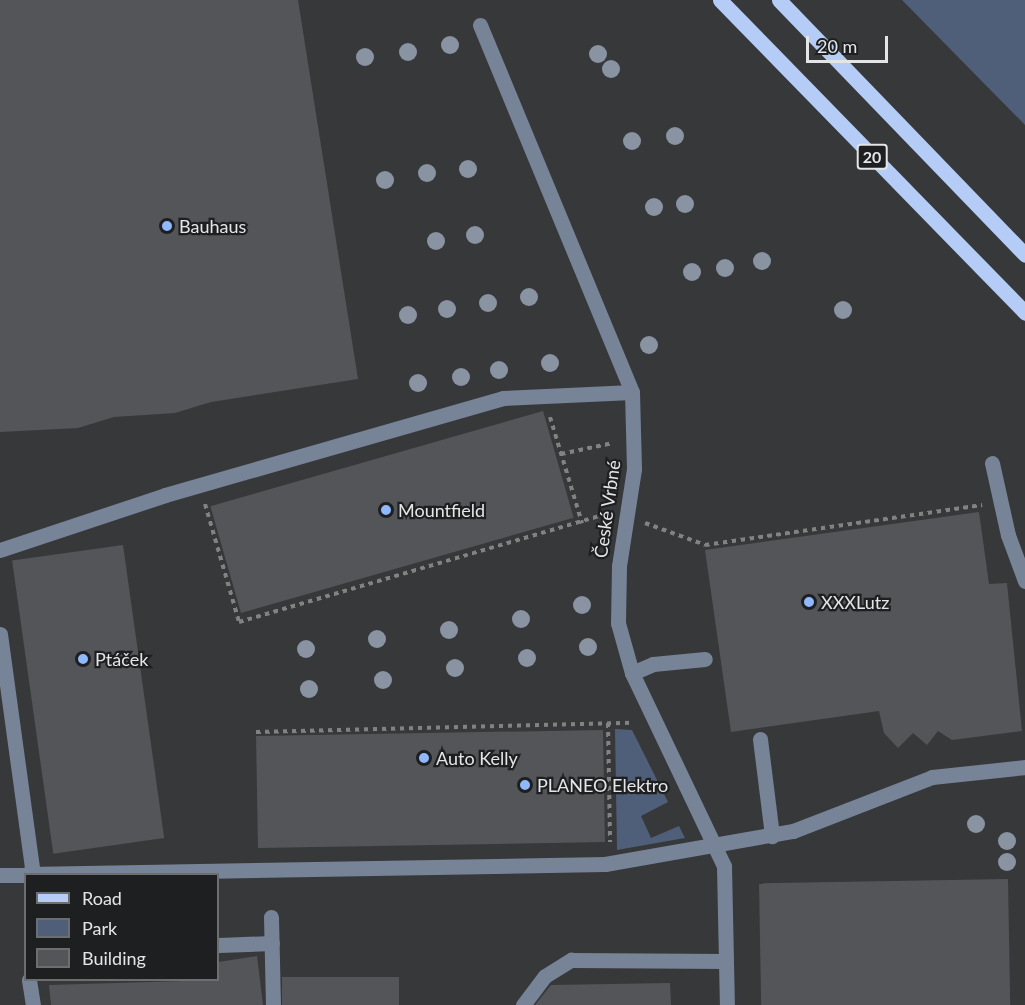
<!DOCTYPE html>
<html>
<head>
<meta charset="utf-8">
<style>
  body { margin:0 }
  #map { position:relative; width:1025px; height:1005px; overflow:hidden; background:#36383a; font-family:Lato,sans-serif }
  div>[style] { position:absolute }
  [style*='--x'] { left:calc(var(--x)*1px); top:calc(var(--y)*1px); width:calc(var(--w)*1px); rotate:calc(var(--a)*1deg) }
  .green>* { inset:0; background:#505f79 }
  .building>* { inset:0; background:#545558; transform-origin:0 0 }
  .path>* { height:4px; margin-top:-2px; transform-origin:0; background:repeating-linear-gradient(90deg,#818284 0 4.5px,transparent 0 9px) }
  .minor>* { height:15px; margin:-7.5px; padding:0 7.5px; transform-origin:7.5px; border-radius:7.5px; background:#778397 }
  .major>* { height:15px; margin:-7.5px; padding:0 7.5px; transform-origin:7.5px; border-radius:7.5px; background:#b5cdf6 }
  .trees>* { width:18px; height:18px; margin:-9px; border-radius:50%; background:#8993a2 }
  .dots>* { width:16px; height:16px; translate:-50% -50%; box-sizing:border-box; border:3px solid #1e1f20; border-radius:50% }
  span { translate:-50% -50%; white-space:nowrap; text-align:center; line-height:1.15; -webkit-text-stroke:4.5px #1e1f20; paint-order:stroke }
  .shield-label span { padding:2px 4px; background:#1e1f20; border:2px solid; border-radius:4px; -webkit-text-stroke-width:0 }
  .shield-label { font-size:16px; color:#e4e5e7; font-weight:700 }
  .poi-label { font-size:18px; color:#e4e5e7 }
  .left { translate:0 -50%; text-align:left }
  .street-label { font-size:18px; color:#e4e5e7 }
  .legend { position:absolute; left:24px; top:873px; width:195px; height:108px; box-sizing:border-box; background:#1e1f20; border:2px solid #6d6e70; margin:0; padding:8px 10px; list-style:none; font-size:18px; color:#e4e5e7 }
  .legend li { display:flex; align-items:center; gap:12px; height:30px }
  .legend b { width:30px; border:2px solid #6d6e70 }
  .scale { position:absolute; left:806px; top:36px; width:82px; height:27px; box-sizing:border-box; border:3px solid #e4e5e7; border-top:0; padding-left:8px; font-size:18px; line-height:21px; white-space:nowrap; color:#e4e5e7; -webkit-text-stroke:4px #1e1f20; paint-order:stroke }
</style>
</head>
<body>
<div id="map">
  <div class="green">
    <div style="clip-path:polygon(902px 0,1025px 0,1025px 125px)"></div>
    <div style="clip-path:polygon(615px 729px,632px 730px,668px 802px,641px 816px,651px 838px,679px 826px,685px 838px,617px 850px)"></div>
  </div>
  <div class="building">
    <div style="clip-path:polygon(0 0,298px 0,358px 379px,211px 402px,175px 413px,114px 417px,78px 428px,0 432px)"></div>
    <div style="left:543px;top:411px;width:111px;height:346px;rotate:74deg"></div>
    <div style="clip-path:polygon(979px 512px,989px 584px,1007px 583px,1022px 731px,952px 740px,938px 731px,927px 745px,913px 733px,898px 748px,884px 733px,879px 711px,731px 732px,705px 550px)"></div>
    <div style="left:123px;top:545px;width:296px;height:112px;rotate:82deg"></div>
    <div style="left:603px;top:730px;width:112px;height:347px;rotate:89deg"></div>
    <div style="left:1008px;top:879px;width:126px;height:249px;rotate:89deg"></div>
    <div style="clip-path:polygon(257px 956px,263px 1005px,51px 1005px,49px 985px,218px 980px,218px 962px)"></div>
    <div style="left:399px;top:977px;width:28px;height:117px;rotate:90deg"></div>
    <div style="clip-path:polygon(670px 983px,671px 1005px,535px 1005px,551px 985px)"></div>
  </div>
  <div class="path">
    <div style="--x:550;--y:417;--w:111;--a:73.2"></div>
    <div style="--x:561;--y:454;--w:53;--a:-11.9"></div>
    <div style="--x:205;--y:504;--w:123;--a:73.9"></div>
    <div style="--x:239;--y:622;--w:383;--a:-16.4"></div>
    <div style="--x:645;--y:523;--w:64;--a:20.1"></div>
    <div style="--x:705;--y:545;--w:280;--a:-8.2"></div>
    <div style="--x:608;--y:723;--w:119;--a:89"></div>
    <div style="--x:256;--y:732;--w:377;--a:-1.4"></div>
  </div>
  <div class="minor">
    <div style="--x:480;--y:25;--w:397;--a:67.5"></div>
    <div style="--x:632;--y:392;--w:77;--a:88.5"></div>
    <div style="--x:634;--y:469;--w:98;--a:98.8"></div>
    <div style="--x:619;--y:566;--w:57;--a:91"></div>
    <div style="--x:618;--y:623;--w:52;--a:74.4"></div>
    <div style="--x:632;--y:673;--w:214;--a:64.5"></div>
    <div style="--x:724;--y:866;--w:139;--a:88.8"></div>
    <div style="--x:992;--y:463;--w:74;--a:77.5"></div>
    <div style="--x:1008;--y:535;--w:49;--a:69.7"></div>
    <div style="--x:0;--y:550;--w:174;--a:-18.4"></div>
    <div style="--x:165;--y:495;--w:352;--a:-16"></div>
    <div style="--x:503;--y:398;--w:129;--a:-2.7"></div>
    <div style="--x:0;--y:634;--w:242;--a:82.2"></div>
    <div style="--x:632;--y:673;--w:23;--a:-23"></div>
    <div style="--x:653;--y:664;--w:52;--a:-5.5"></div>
    <div style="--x:760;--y:739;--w:98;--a:82.9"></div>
    <div style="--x:27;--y:874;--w:578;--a:-0.99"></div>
    <div style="--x:605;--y:864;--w:191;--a:-10"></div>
    <div style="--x:793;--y:831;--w:149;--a:-21.2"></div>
    <div style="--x:932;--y:777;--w:94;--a:-6.1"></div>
    <div style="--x:0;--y:875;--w:26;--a:0"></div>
    <div style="--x:271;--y:917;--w:88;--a:88.7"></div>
    <div style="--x:218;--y:945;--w:54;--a:-2.1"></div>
    <div style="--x:29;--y:980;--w:25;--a:81"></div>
    <div style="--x:523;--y:1005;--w:36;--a:-53"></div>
    <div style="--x:545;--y:976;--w:31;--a:-32"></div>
    <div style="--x:571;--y:960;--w:155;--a:0.4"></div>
  </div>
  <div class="major">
    <div style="--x:720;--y:0;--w:437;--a:45.7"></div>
    <div style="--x:779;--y:0;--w:354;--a:46"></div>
  </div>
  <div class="trees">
    <div style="left:450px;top:45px"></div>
    <div style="left:408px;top:52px"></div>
    <div style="left:598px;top:54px"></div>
    <div style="left:365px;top:57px"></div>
    <div style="left:611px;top:69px"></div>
    <div style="left:675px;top:136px"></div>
    <div style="left:632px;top:141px"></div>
    <div style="left:468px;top:169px"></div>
    <div style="left:427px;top:173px"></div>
    <div style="left:385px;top:180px"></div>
    <div style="left:685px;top:204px"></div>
    <div style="left:654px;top:207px"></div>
    <div style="left:475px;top:235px"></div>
    <div style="left:436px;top:241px"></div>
    <div style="left:762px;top:261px"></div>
    <div style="left:725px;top:268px"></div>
    <div style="left:692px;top:272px"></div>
    <div style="left:529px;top:297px"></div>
    <div style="left:488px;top:303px"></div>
    <div style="left:447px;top:309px"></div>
    <div style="left:843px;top:310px"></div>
    <div style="left:408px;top:315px"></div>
    <div style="left:649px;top:345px"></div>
    <div style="left:550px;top:363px"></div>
    <div style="left:499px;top:370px"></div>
    <div style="left:461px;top:377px"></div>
    <div style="left:418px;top:383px"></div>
    <div style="left:582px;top:605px"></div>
    <div style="left:521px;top:619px"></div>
    <div style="left:449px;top:630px"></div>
    <div style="left:377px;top:639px"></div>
    <div style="left:588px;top:647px"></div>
    <div style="left:306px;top:649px"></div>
    <div style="left:527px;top:658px"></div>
    <div style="left:455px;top:668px"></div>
    <div style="left:383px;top:680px"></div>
    <div style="left:309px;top:689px"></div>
    <div style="left:976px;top:824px"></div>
    <div style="left:1007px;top:841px"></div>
    <div style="left:1007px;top:862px"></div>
  </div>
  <div class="dots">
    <div style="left:167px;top:226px;background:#90b8fd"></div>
    <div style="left:386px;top:510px;background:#90b8fd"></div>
    <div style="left:809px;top:602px;background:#90b8fd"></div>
    <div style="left:83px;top:659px;background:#90b8fd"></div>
    <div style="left:424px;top:758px;background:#90b8fd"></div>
    <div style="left:525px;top:785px;background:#90b8fd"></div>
  </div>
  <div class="shield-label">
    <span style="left:872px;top:157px">20</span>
  </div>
  <div class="poi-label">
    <span class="left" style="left:179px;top:226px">Bauhaus</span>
    <span class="left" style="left:398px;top:510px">Mountfield</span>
    <span class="left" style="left:821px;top:602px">XXXLutz</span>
    <span class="left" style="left:95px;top:659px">Ptáček</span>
    <span class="left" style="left:436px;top:758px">Auto Kelly</span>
    <span class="left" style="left:537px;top:785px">PLANEO Elektro</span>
  </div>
  <div class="street-label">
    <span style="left:607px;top:509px;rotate:-82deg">České Vrbné</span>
  </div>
  <ul class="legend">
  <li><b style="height:8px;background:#b5cdf6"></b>Road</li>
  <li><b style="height:16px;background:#505f79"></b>Park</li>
  <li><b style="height:16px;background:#545558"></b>Building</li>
  </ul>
  <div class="scale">20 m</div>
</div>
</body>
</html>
